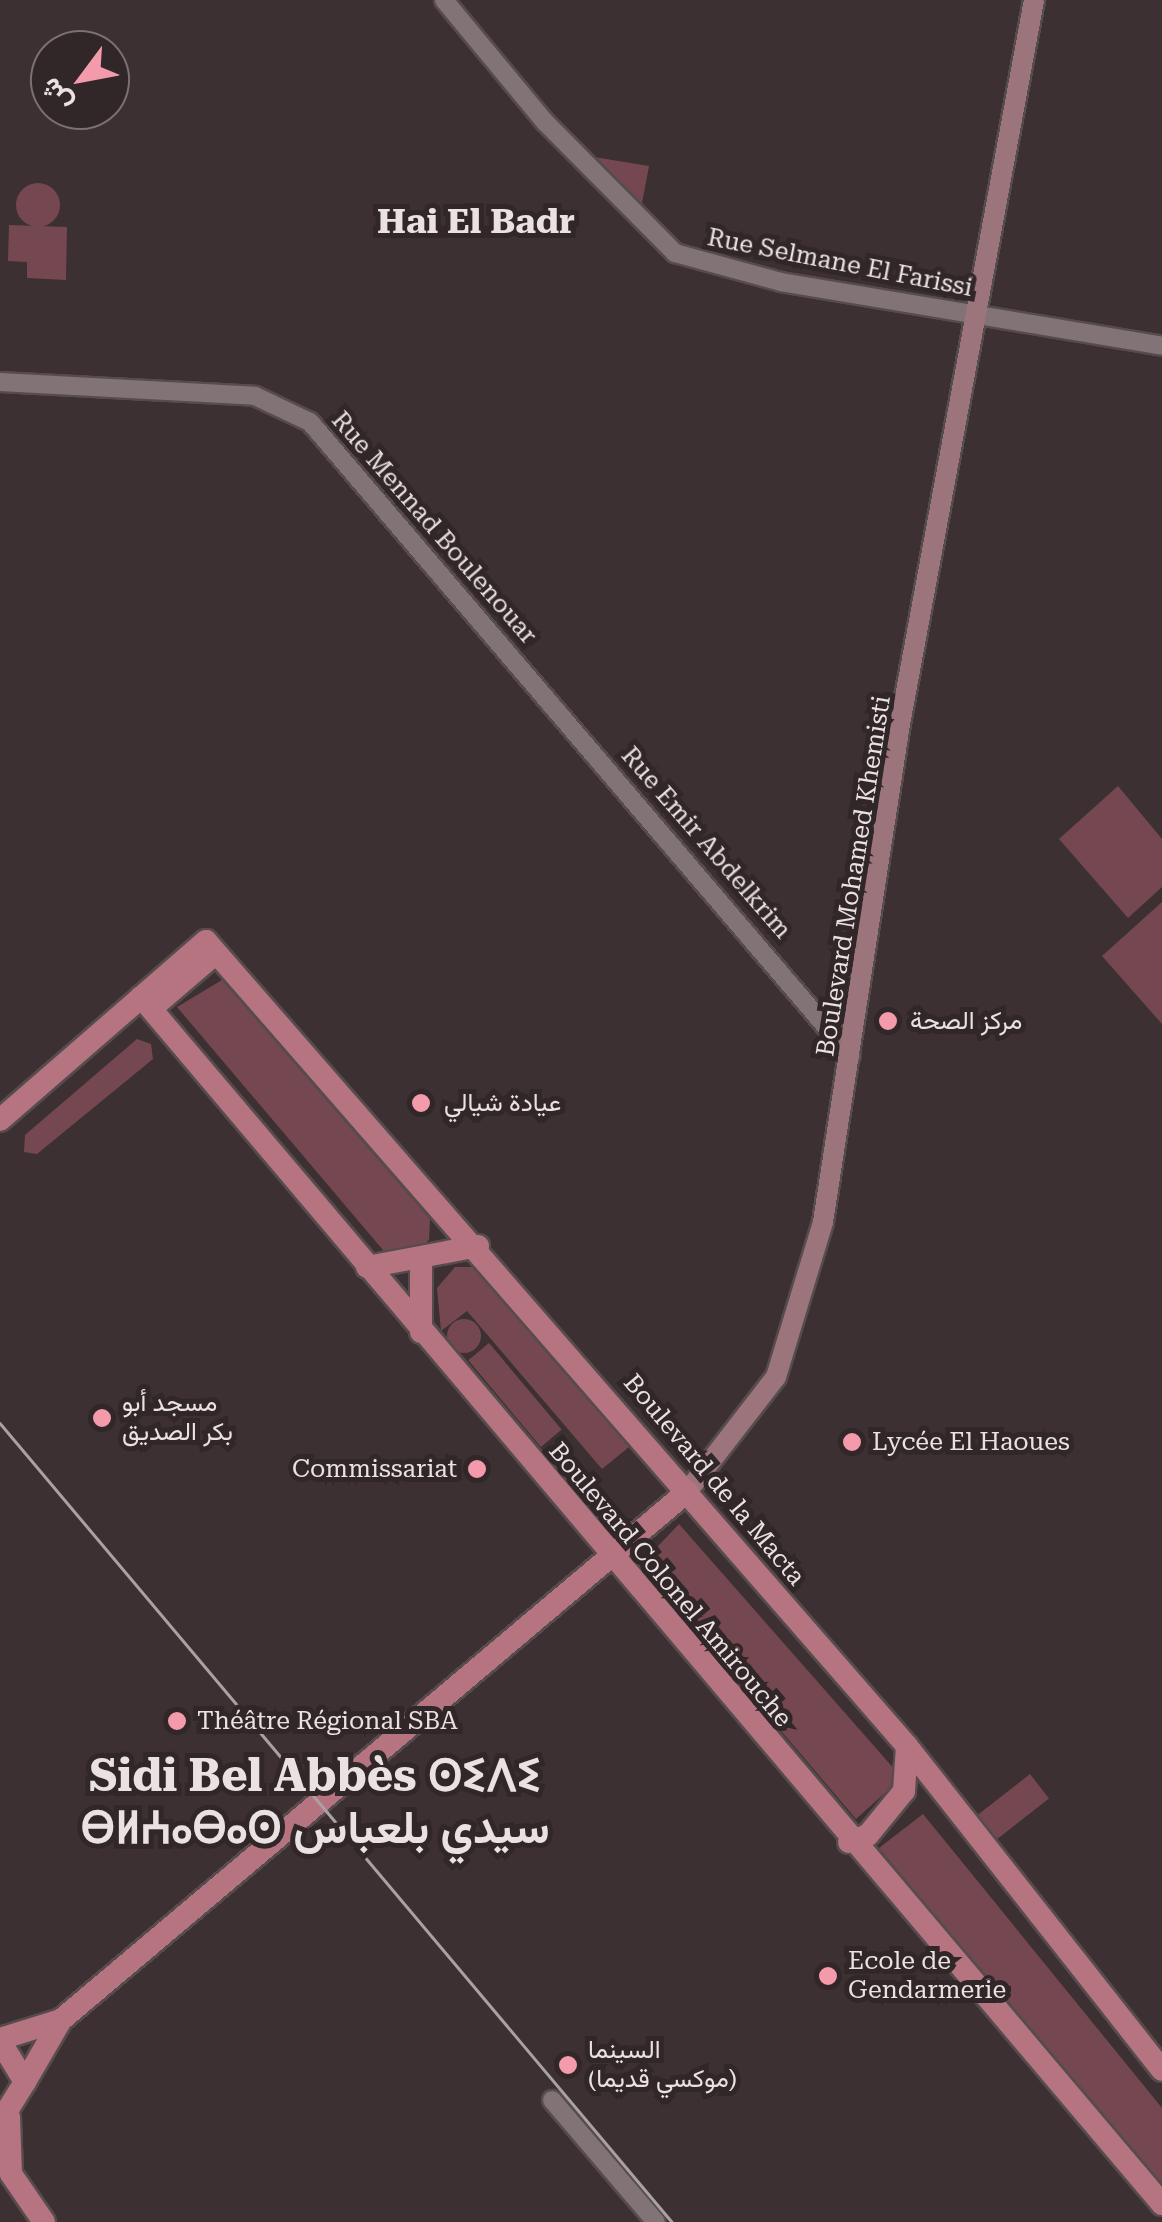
<!DOCTYPE html>
<html>
<head>
<meta charset="utf-8">
<style>
  body { margin:0 }
  #map { position:relative; width:1162px; height:2222px; overflow:hidden; background:#3c3032; font-family:"Roboto Serif",Vazirmatn,"Noto Sans Tifinagh",serif }
  div>[style] { position:absolute }
  [style*='--x'] { left:calc(var(--x)*1px); top:calc(var(--y)*1px); width:calc(var(--w)*1px); rotate:calc(var(--a)*1deg) }
  .green>* { inset:0; background:#754851; transform-origin:0 0 }
  .round { border-radius:50% }
  .roads { filter:drop-shadow(2px 0 #564c4d) drop-shadow(-2px 0 #564c4d) drop-shadow(0 2px #564c4d) drop-shadow(0 -2px #564c4d) }
  .tertiary>* { height:18px; margin:-9px; padding:0 9px; transform-origin:9px; border-radius:9px; background:#827476 }
  .secondary>* { height:20px; margin:-10px; padding:0 10px; transform-origin:10px; border-radius:10px; background:#9c747c }
  .primary>* { height:22px; margin:-11px; padding:0 11px; transform-origin:11px; border-radius:11px; background:#b67481 }
  .tram>* { height:2.5px; margin:-1.25px; padding:0 1.25px; transform-origin:1.25px; border-radius:1.25px; background:#aaa1a2 }
  .dots>* { width:28px; height:28px; translate:-50% -50%; box-sizing:border-box; border:5px solid #312628; border-radius:50% }
  span { translate:-50% -50%; white-space:nowrap; text-align:center; line-height:1.15; -webkit-text-stroke:10px #312628; paint-order:stroke }
  .street-label { font-size:25px; color:#e9e1e2 }
  .poi-label { font-size:25px; color:#e9e1e2 }
  .left { translate:0 -50%; text-align:left }
  .right { translate:-100% -50%; text-align:right }
  .district-label { font-size:35px; color:#e9e1e2; font-weight:700 }
  .town-label { font-size:45px; color:#e9e1e2; font-weight:700 }
  .north { position:absolute; left:30px; top:30px; width:100px; height:100px; box-sizing:border-box; background:#312628; border:2px solid #7b7172; border-radius:50%; rotate:238deg; font-size:28px; font-weight:700; line-height:40px; text-align:center; color:#e9e1e2 }
  .north::after { content:''; display:block; margin:auto; width:35px; height:45px; background:#f39aab; clip-path:polygon(50% 0,100% 100%,50% 72%,0 100%) }
</style>
</head>
<body>
<div id="map">
  <div class="green">
    <div style="clip-path:polygon(594px 157px,649px 166px,641px 208px)"></div>
    <div class="round" style="left:16px;top:183px;width:44px;height:44px"></div>
    <div style="clip-path:polygon(9px 225px,67px 227px,66px 280px,27px 278px,27px 262px,8px 261px)"></div>
    <div style="clip-path:polygon(1118px 786px,1162px 839px,1162px 887px,1128px 918px,1059px 839px)"></div>
    <div style="clip-path:polygon(1162px 902px,1162px 1024px,1102px 956px)"></div>
    <div style="clip-path:polygon(222px 980px,430px 1219px,429px 1240px,407px 1257px,388px 1256px,177px 1007px)"></div>
    <div style="clip-path:polygon(137px 1039px,151px 1044px,153px 1059px,37px 1154px,24px 1152px,25px 1135px)"></div>
    <div style="clip-path:polygon(455px 1267px,475px 1267px,629px 1447px,602px 1469px,467px 1311px,441px 1331px,437px 1288px)"></div>
    <div class="round" style="left:447px;top:1319px;width:34px;height:34px"></div>
    <div style="left:489px;top:1343px;width:113px;height:27px;rotate:50deg"></div>
    <div style="clip-path:polygon(679px 1524px,896px 1771px,896px 1783px,856px 1819px,640px 1565px)"></div>
    <div style="left:1030px;top:1774px;width:31px;height:69px;rotate:52deg"></div>
    <div style="clip-path:polygon(923px 1814px,1162px 2108px,1162px 2188px,879px 1848px)"></div>
  </div>
  <div class="roads">
    <div class="tertiary">
      <div style="--x:444;--y:0;--w:158;--a:50.4"></div>
      <div style="--x:545;--y:122;--w:185;--a:45.2"></div>
      <div style="--x:675;--y:253;--w:110;--a:15.3"></div>
      <div style="--x:781;--y:282;--w:386;--a:9.5"></div>
      <div style="--x:0;--y:382;--w:255;--a:3.1"></div>
      <div style="--x:255;--y:396;--w:61;--a:25.3"></div>
      <div style="--x:310;--y:422;--w:833;--a:49.53"></div>
      <div style="--x:552;--y:2100;--w:160;--a:49.6"></div>
    </div>
    <div class="secondary">
      <div style="--x:687;--y:1492;--w:145;--a:-52.3"></div>
      <div style="--x:776;--y:1377;--w:162;--a:-73.1"></div>
      <div style="--x:823;--y:1222;--w:504;--a:-81.21"></div>
      <div style="--x:900;--y:724;--w:736;--a:-79.51"></div>
    </div>
    <div class="primary">
      <div style="--x:141;--y:997;--w:1581;--a:49.77"></div>
      <div style="--x:159;--y:1002;--w:75;--a:-40.7"></div>
      <div style="--x:0;--y:1120;--w:273;--a:-41"></div>
      <div style="--x:206;--y:941;--w:1067;--a:48.95"></div>
      <div style="--x:907;--y:1746;--w:412;--a:51.8"></div>
      <div style="--x:421;--y:1262;--w:70;--a:90"></div>
      <div style="--x:367;--y:1267;--w:113;--a:-10.7"></div>
      <div style="--x:849;--y:1842;--w:20;--a:-20"></div>
      <div style="--x:868;--y:1835;--w:57;--a:-50.7"></div>
      <div style="--x:904;--y:1791;--w:45;--a:-86.2"></div>
      <div style="--x:0;--y:2039;--w:64;--a:-17.3"></div>
      <div style="--x:61;--y:2020;--w:819;--a:-40.15"></div>
      <div style="--x:0;--y:2041;--w:48;--a:58.6"></div>
      <div style="--x:25;--y:2082;--w:47;--a:122"></div>
      <div style="--x:25;--y:2082;--w:72;--a:-59.9"></div>
      <div style="--x:9;--y:2117;--w:57;--a:88"></div>
      <div style="--x:11;--y:2174;--w:58;--a:55.5"></div>
    </div>
  </div>
  <div class="tram">
    <div style="--x:0;--y:1423;--w:1044;--a:49.93"></div>
  </div>
  <div class="dots">
    <div style="left:888px;top:1021px;background:#f39aab"></div>
    <div style="left:421px;top:1103px;background:#f39aab"></div>
    <div style="left:102px;top:1418px;background:#f39aab"></div>
    <div style="left:852px;top:1442px;background:#f39aab"></div>
    <div style="left:477px;top:1469px;background:#f39aab"></div>
    <div style="left:177px;top:1721px;background:#f39aab"></div>
    <div style="left:828px;top:1976px;background:#f39aab"></div>
    <div style="left:568px;top:2065px;background:#f39aab"></div>
  </div>
  <div class="street-label">
    <span style="left:840px;top:263px;rotate:11deg">Rue Selmane El Farissi</span>
    <span style="left:434px;top:528px;rotate:49deg">Rue Mennad Boulenouar</span>
    <span style="left:706px;top:843px;rotate:49deg">Rue Emir Abdelkrim</span>
    <span style="left:854px;top:876px;rotate:-81deg">Boulevard Mohamed Khemisti</span>
    <span style="left:714px;top:1480px;rotate:50deg">Boulevard de la Macta</span>
    <span style="left:670px;top:1585px;rotate:50deg">Boulevard Colonel Amirouche</span>
  </div>
  <div class="poi-label">
    <span class="left" style="left:910px;top:1021px">مركز الصحة</span>
    <span class="left" style="left:444px;top:1103px">عيادة شيالي</span>
    <span class="left" style="left:122px;top:1418px">مسجد أبو<br>بكر الصديق</span>
    <span class="left" style="left:872px;top:1442px">Lycée El Haoues</span>
    <span class="right" style="left:457px;top:1469px">Commissariat</span>
    <span class="left" style="left:197px;top:1721px">Théâtre Régional SBA</span>
    <span class="left" style="left:848px;top:1976px">Ecole de<br>Gendarmerie</span>
    <span class="left" style="left:588px;top:2065px">السينما<br>(موكسي قديما)</span>
  </div>
  <div class="district-label">
    <span style="left:476px;top:222px">Hai El Badr</span>
  </div>
  <div class="town-label">
    <span style="left:315px;top:1802px">Sidi Bel Abbès ⵙⵉⴷⵉ<br>ⴱⵍⵄⴰⴱⴰⵙ سيدي بلعباس</span>
  </div>
  <div class="north">ش</div>
</div>
</body>
</html>
